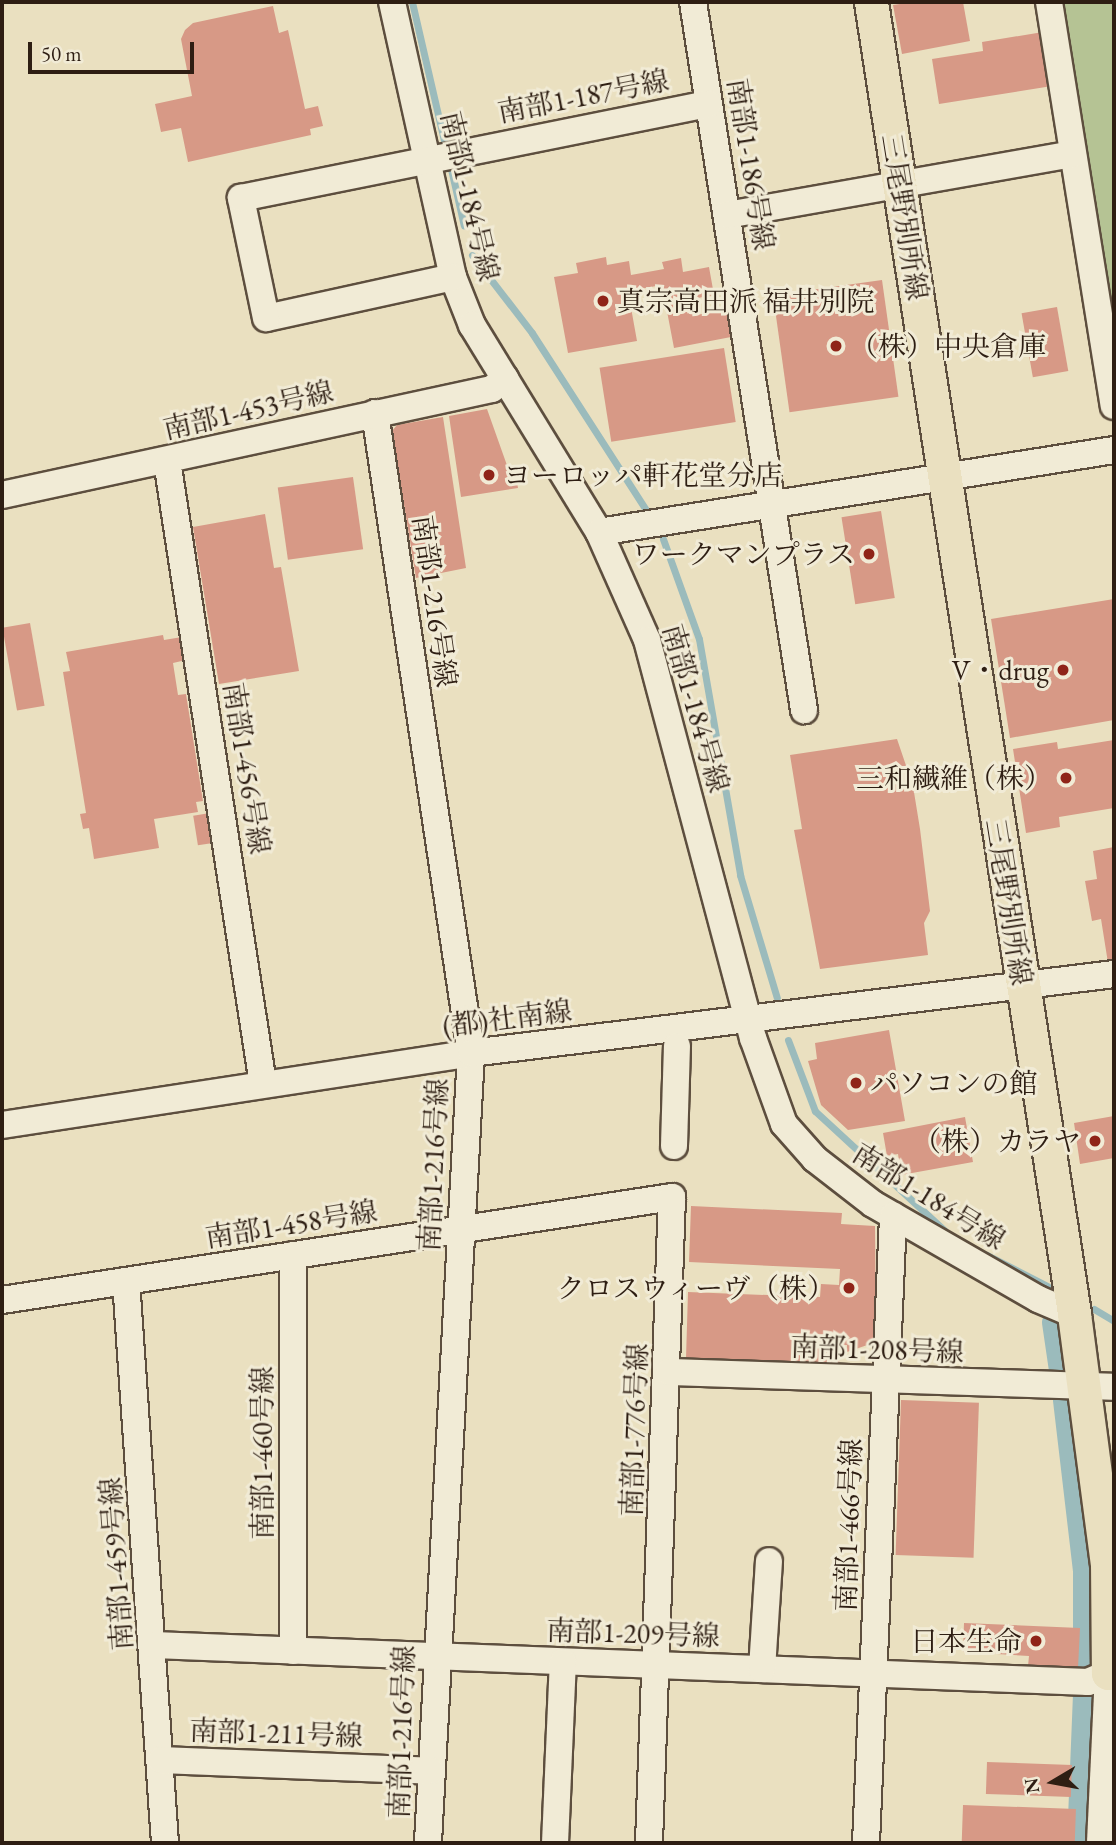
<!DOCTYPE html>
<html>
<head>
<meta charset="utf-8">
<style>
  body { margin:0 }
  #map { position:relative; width:1116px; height:1845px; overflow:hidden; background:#eae0c0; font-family:"EB Garamond","Noto Serif JP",serif }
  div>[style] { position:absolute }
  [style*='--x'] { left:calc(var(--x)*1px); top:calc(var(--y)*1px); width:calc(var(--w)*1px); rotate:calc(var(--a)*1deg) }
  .green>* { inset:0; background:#b5c394 }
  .stream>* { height:7px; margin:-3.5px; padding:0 3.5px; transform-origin:3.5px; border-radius:3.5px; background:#9bbbbc }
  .canal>* { height:23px; margin:-11.5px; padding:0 11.5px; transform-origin:11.5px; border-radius:11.5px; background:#9bbbbc }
  .building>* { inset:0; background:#d79986; transform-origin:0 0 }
  .roads { filter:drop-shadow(2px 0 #5d4e3e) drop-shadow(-2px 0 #5d4e3e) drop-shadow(0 2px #5d4e3e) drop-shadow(0 -2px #5d4e3e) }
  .minor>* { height:26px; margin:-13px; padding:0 13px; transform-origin:13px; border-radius:13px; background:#f1ebd6 }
  .major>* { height:33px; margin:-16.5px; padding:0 16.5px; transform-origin:16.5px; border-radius:16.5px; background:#eae0c0 }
  .dots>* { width:19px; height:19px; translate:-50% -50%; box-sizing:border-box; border:4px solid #f1ebd6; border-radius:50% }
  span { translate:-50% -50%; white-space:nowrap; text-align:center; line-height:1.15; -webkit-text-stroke:6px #f1ebd6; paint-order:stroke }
  .street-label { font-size:28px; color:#2e1e13 }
  .poi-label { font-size:28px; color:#2e1e13 }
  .left { translate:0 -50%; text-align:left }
  .right { translate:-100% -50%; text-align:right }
  .frame { position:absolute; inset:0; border:4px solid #2e1e13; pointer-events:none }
  .north { position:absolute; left:1018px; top:1747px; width:70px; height:70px; -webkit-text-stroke:5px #f1ebd6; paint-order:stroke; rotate:260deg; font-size:19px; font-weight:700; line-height:28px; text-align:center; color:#2e1e13 }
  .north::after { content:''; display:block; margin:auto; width:24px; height:32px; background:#2e1e13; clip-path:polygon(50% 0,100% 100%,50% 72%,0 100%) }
  .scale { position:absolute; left:28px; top:42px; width:166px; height:32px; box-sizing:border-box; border:4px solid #2e1e13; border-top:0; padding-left:9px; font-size:21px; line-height:24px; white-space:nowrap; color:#2e1e13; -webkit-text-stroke:5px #f1ebd6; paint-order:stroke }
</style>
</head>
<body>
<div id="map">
  <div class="green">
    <div style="clip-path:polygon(1060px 2px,1114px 2px,1114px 349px)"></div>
  </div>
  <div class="stream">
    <div style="--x:412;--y:2;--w:143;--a:77"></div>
    <div style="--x:451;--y:169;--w:58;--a:77.2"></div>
    <div style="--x:472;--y:255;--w:98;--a:52.4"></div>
    <div style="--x:532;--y:333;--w:211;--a:57.2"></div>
    <div style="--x:663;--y:539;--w:106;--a:70.2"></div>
    <div style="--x:699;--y:639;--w:240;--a:80.1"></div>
    <div style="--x:740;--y:875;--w:128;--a:73.3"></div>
    <div style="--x:788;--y:1040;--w:76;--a:69.2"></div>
    <div style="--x:815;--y:1111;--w:176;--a:42.7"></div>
    <div style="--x:987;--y:1255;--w:68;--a:27.3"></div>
    <div style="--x:1094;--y:1309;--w:23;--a:31"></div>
  </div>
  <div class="canal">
    <div style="--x:1053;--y:1322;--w:56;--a:81.7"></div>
    <div style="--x:1064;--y:1400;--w:171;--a:83.3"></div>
    <div style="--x:1084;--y:1570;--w:102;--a:90"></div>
    <div style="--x:1078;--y:1843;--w:149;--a:-87.7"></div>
  </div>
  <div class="building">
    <div style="clip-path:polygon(913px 2px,963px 2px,970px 41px,902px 54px,893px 5px)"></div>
    <div style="clip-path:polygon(273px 6px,279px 33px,288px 30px,305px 109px,318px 106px,323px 126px,310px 129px,311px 135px,188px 162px,181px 128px,161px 132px,155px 104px,192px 96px,181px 39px,185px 30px,193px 23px)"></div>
    <div style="clip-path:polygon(1043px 32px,1052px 86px,939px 104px,932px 59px,983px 51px,982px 42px)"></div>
    <div style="clip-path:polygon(606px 257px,607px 265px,629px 261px,631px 275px,664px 269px,662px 262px,681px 258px,683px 272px,709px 267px,714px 295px,692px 299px,696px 315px,726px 310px,731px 337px,674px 348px,662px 285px,628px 291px,637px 341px,568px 353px,554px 277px,578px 273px,576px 263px)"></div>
    <div style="left:882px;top:280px;width:118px;height:110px;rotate:82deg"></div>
    <div style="left:1057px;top:307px;width:65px;height:36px;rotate:80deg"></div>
    <div style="left:724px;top:348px;width:75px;height:126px;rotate:81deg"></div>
    <div style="clip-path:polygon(487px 409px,509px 471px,515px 470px,518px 488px,461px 497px,449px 416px)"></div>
    <div style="clip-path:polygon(443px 417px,466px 568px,416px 578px,392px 431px,397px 425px)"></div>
    <div style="left:353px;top:477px;width:73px;height:76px;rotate:82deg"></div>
    <div style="left:881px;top:511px;width:88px;height:40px;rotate:81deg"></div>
    <div style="clip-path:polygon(265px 514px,274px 568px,281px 567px,299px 671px,219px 684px,193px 527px)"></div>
    <div style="clip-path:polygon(1114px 599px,1114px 720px,1010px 738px,991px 619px)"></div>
    <div style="left:30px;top:623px;width:84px;height:28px;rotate:80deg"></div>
    <div style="clip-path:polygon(163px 635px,164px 640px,182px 637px,186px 660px,173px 663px,178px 695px,186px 694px,203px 801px,196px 802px,198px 812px,154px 819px,159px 848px,94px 859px,89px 828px,83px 829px,80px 814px,86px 813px,63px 672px,70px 671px,66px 652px)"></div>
    <div style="clip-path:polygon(897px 739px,913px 786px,920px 829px,930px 911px,924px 923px,928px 955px,820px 969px,794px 830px,802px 829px,790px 755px)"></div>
    <div style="clip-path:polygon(1114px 740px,1114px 808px,1059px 817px,1060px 827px,1026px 833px,1013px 749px,1057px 742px,1058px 749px)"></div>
    <div style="left:210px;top:813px;width:30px;height:17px;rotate:81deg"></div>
    <div style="clip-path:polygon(1114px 847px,1114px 963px,1108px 963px,1101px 919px,1092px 921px,1085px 881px,1097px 879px,1093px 851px)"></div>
    <div style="clip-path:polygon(889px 1030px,905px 1121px,848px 1130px,821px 1105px,808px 1061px,817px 1059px,815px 1043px)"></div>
    <div style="clip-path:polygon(1114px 1116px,1114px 1158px,1080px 1164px,1074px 1123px)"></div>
    <div style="clip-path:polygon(965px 1117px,973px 1162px,901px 1175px,898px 1154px,887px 1156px,883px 1133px)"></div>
    <div style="clip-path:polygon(691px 1206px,842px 1213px,841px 1224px,875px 1226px,876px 1342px,847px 1352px,847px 1345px,840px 1345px,839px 1365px,686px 1358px,688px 1292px,820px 1297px,821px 1284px,839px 1285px,840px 1269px,689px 1262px)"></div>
    <div style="left:901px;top:1400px;width:78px;height:155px;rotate:2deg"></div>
    <div style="clip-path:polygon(964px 1623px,1080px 1628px,1078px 1668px,1028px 1666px,1029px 1656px,963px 1652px)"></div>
    <div style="left:987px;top:1762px;width:85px;height:32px;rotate:2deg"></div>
    <div style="left:963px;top:1805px;width:113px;height:38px;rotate:2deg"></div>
  </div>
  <div class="roads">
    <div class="minor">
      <div style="--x:392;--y:2;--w:282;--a:77.5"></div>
      <div style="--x:453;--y:277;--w:52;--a:68.4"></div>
      <div style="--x:472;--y:325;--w:243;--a:58.5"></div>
      <div style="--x:599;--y:532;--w:118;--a:66"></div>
      <div style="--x:647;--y:640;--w:412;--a:75.1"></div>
      <div style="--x:753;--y:1038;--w:91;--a:70.2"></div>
      <div style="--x:784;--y:1124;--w:47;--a:48.5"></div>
      <div style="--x:815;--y:1159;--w:73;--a:37.8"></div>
      <div style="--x:873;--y:1204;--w:190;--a:29.9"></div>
      <div style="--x:1038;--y:1299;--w:39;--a:23"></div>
      <div style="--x:693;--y:2;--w:717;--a:81.09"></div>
      <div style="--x:1049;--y:2;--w:409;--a:80.9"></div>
      <div style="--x:727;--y:215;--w:351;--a:-10"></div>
      <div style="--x:453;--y:277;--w:191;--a:167.6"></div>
      <div style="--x:266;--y:318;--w:123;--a:-101.8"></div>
      <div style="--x:241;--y:198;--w:477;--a:-11.4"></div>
      <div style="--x:375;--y:413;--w:647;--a:81.47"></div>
      <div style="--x:471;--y:1053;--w:791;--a:93.12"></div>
      <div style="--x:167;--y:461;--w:630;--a:81.24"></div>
      <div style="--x:2;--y:495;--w:501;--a:-12.21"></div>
      <div style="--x:492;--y:389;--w:17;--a:-40"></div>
      <div style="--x:599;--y:532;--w:521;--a:-9.05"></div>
      <div style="--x:2;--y:1125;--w:474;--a:-8.7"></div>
      <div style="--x:471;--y:1053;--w:648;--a:-7"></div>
      <div style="--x:674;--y:1146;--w:100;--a:-88.3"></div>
      <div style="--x:126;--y:1281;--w:563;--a:86.03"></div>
      <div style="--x:2;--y:1300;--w:678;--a:-8.74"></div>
      <div style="--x:672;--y:1197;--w:646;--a:92.04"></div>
      <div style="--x:669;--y:1372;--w:445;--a:1.9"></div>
      <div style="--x:154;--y:1645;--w:935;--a:2.27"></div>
      <div style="--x:1088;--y:1682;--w:22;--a:-24"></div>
      <div style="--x:1108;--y:1673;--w:170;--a:92.7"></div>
      <div style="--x:293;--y:1651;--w:396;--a:-90"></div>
      <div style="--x:762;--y:1669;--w:108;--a:-86.3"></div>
      <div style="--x:161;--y:1760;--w:270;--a:2.3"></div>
      <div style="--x:555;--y:1843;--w:181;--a:-87.5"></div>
      <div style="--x:866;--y:1843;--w:628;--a:-87.53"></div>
    </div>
    <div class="major">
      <div style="--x:871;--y:2;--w:1328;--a:81.2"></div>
      <div style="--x:1074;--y:1314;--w:251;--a:82.5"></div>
      <div style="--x:1107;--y:1563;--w:110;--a:89.5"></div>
      <div style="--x:1108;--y:1673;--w:6;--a:0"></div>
    </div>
  </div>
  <div class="dots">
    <div style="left:603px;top:301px;background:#8f2418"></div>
    <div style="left:836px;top:346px;background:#8f2418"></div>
    <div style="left:489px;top:475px;background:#8f2418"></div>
    <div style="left:869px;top:554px;background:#8f2418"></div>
    <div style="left:1063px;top:670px;background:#8f2418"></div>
    <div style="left:1066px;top:778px;background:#8f2418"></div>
    <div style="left:856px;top:1083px;background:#8f2418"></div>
    <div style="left:1095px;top:1141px;background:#8f2418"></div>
    <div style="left:849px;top:1288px;background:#8f2418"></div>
    <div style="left:1036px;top:1641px;background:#8f2418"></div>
  </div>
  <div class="street-label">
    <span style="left:583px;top:96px;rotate:-11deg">南部1-187号線</span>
    <span style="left:751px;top:164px;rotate:81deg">南部1-186号線</span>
    <span style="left:470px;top:196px;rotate:77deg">南部1-184号線</span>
    <span style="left:905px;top:217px;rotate:81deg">三尾野別所線</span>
    <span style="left:248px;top:410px;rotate:-13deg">南部1-453号線</span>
    <span style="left:435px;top:601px;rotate:82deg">南部1-216号線</span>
    <span style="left:696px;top:708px;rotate:74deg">南部1-184号線</span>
    <span style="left:247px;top:768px;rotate:81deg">南部1-456号線</span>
    <span style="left:1009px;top:902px;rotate:81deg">三尾野別所線</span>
    <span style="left:507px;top:1018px;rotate:-7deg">(都)社南線</span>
    <span style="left:433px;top:1165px;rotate:-87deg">南部1-216号線</span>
    <span style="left:929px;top:1196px;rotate:32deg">南部1-184号線</span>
    <span style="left:291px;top:1224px;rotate:-9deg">南部1-458号線</span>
    <span style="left:877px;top:1349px;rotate:2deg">南部1-208号線</span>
    <span style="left:634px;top:1430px;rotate:-88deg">南部1-776号線</span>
    <span style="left:262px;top:1453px;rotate:-90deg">南部1-460号線</span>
    <span style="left:848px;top:1525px;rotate:-88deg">南部1-466号線</span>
    <span style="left:116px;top:1564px;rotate:-94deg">南部1-459号線</span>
    <span style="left:633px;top:1633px;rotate:2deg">南部1-209号線</span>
    <span style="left:401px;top:1732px;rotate:-88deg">南部1-216号線</span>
    <span style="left:276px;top:1733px;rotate:2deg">南部1-211号線</span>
  </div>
  <div class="poi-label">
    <span class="left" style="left:617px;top:301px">真宗高田派 福井別院</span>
    <span class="left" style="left:850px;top:346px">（株）中央倉庫</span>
    <span class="left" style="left:503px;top:475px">ヨーロッパ軒花堂分店</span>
    <span class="right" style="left:855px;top:554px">ワークマンプラス</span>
    <span class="right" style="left:1049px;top:670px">V・drug</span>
    <span class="right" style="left:1052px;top:778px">三和繊維（株）</span>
    <span class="left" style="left:870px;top:1083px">パソコンの館</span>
    <span class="right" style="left:1081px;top:1141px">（株）カラヤ</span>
    <span class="right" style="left:835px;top:1288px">クロスウィーヴ（株）</span>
    <span class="right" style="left:1022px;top:1641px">日本生命</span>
  </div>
  <div class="frame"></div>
  <div class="north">N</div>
  <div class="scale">50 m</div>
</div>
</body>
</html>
